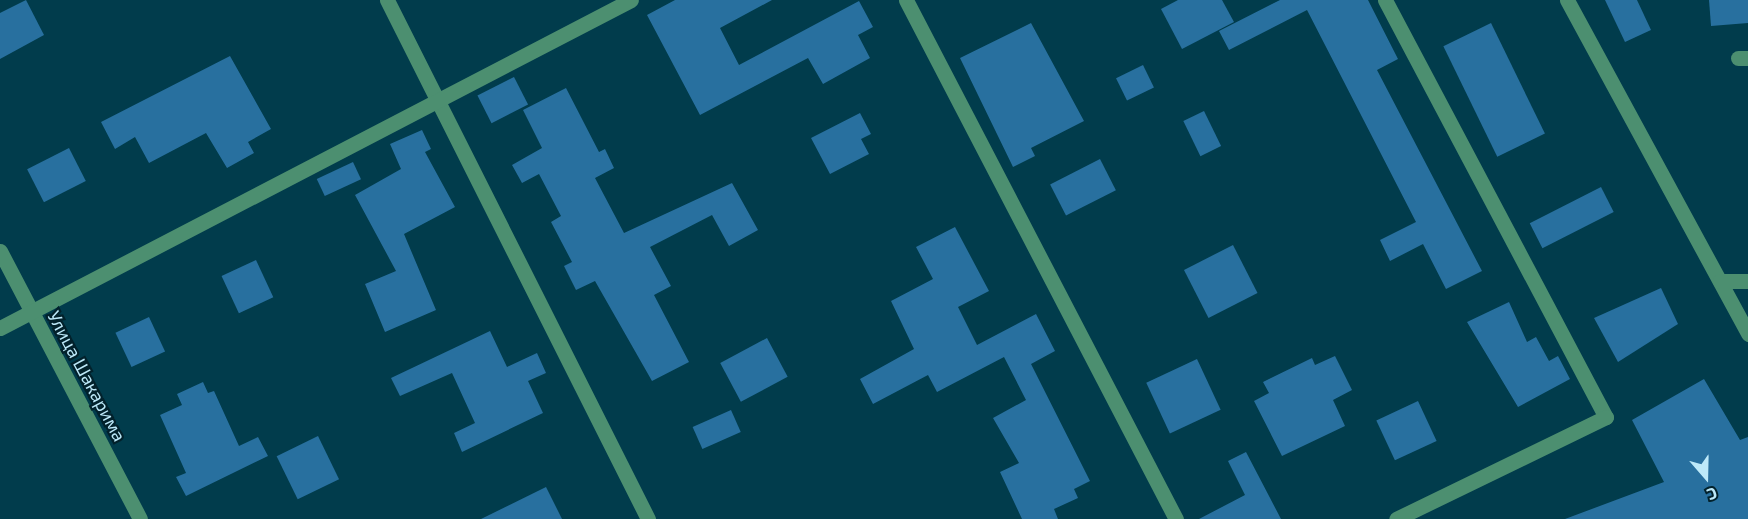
<!DOCTYPE html>
<html>
<head>
<meta charset="utf-8">
<style>
  body { margin:0 }
  #map { position:relative; width:1748px; height:519px; overflow:hidden; background:#013c4c; font-family:"Exo 2",sans-serif }
  div>[style] { position:absolute }
  [style*='--x'] { left:calc(var(--x)*1px); top:calc(var(--y)*1px); width:calc(var(--w)*1px); rotate:calc(var(--a)*1deg) }
  .building>* { inset:0; background:#28709f; transform-origin:0 0 }
  .minor>* { height:15px; margin:-7.5px; padding:0 7.5px; transform-origin:7.5px; border-radius:7.5px; background:#4c8f70 }
  span { translate:-50% -50%; white-space:nowrap; text-align:center; line-height:1.15; -webkit-text-stroke:4.5px #02212b; paint-order:stroke }
  .street-label { font-size:18px; color:#bde9f9 }
  .north { position:absolute; left:1676px; top:447px; width:60px; height:60px; -webkit-text-stroke:4px #02212b; paint-order:stroke; rotate:160deg; font-size:16px; font-weight:700; line-height:24px; text-align:center; color:#bde9f9 }
  .north::after { content:''; display:block; margin:auto; width:21px; height:27px; background:#bde9f9; clip-path:polygon(50% 0,100% 100%,50% 72%,0 100%) }
</style>
</head>
<body>
<div id="map">
  <div class="building">
    <div style="clip-path:polygon(26px 0,44px 35px,0 59px,0 13px)"></div>
    <div style="clip-path:polygon(675px 0,772px 0,720px 28px,739px 65px,859px 1px,873px 27px,858px 35px,870px 58px,823px 84px,808px 58px,700px 115px,647px 15px)"></div>
    <div style="clip-path:polygon(1178px 0,1222px 0,1234px 22px,1182px 49px,1161px 9px)"></div>
    <div style="clip-path:polygon(1280px 0,1368px 0,1398px 59px,1377px 70px,1482px 271px,1446px 289px,1423px 244px,1390px 261px,1380px 240px,1416px 222px,1307px 10px,1229px 50px,1219px 31px)"></div>
    <div style="clip-path:polygon(1605px 0,1637px 0,1651px 30px,1625px 42px)"></div>
    <div style="clip-path:polygon(1709px 0,1748px 0,1748px 23px,1711px 26px)"></div>
    <div style="clip-path:polygon(1031px 23px,1084px 121px,1031px 148px,1035px 156px,1013px 167px,960px 58px)"></div>
    <div style="left:1491px;top:23px;width:123px;height:53px;rotate:64deg"></div>
    <div style="clip-path:polygon(230px 56px,271px 129px,248px 142px,254px 153px,227px 168px,206px 133px,149px 163px,135px 137px,115px 149px,101px 122px)"></div>
    <div style="left:1143px;top:65px;width:25px;height:30px;rotate:64deg"></div>
    <div style="left:514px;top:77px;width:31px;height:41px;rotate:63deg"></div>
    <div style="clip-path:polygon(566px 88px,599px 152px,605px 149px,614px 168px,595px 178px,624px 233px,732px 183px,758px 230px,729px 246px,712px 215px,650px 247px,671px 286px,654px 295px,689px 362px,652px 381px,595px 281px,576px 290px,564px 266px,572px 262px,551px 222px,561px 216px,539px 174px,522px 183px,512px 165px,542px 148px,523px 110px)"></div>
    <div style="left:1204px;top:111px;width:39px;height:23px;rotate:64deg"></div>
    <div style="clip-path:polygon(860px 113px,871px 134px,861px 139px,869px 154px,830px 174px,811px 138px)"></div>
    <div style="clip-path:polygon(422px 130px,431px 149px,425px 152px,455px 207px,404px 234px,436px 310px,385px 332px,365px 284px,396px 271px,355px 195px,401px 169px,390px 144px)"></div>
    <div style="left:69px;top:148px;width:37px;height:47px;rotate:63deg"></div>
    <div style="left:1100px;top:159px;width:35px;height:56px;rotate:63deg"></div>
    <div style="left:353px;top:162px;width:19px;height:40px;rotate:65deg"></div>
    <div style="left:1601px;top:187px;width:28px;height:80px;rotate:63deg"></div>
    <div style="clip-path:polygon(955px 227px,989px 291px,958px 307px,977px 345px,1036px 314px,1055px 351px,1031px 364px,1090px 481px,1074px 489px,1078px 498px,1054px 509px,1058px 519px,1022px 519px,1000px 472px,1019px 463px,993px 418px,1026px 400px,1004px 357px,937px 392px,928px 375px,873px 404px,860px 379px,914px 349px,891px 301px,933px 279px,916px 247px)"></div>
    <div style="left:1233px;top:245px;width:54px;height:55px;rotate:63deg"></div>
    <div style="left:256px;top:260px;width:41px;height:38px;rotate:65deg"></div>
    <div style="clip-path:polygon(1661px 288px,1678px 324px,1618px 362px,1594px 318px)"></div>
    <div style="clip-path:polygon(1509px 302px,1527px 342px,1536px 337px,1549px 361px,1558px 356px,1570px 379px,1518px 407px,1467px 322px)"></div>
    <div style="left:149px;top:317px;width:38px;height:37px;rotate:65deg"></div>
    <div style="clip-path:polygon(490px 331px,507px 367px,537px 353px,546px 373px,528px 381px,543px 413px,462px 452px,454px 433px,475px 423px,452px 373px,400px 396px,391px 378px)"></div>
    <div style="left:767px;top:338px;width:44px;height:53px;rotate:62deg"></div>
    <div style="clip-path:polygon(1335px 356px,1352px 390px,1333px 400px,1345px 426px,1282px 456px,1254px 401px,1269px 393px,1263px 382px,1312px 358px,1315px 365px)"></div>
    <div style="left:1197px;top:359px;width:56px;height:56px;rotate:65deg"></div>
    <div style="clip-path:polygon(1704px 379px,1740px 440px,1748px 437px,1748px 519px,1565px 519px,1664px 482px,1632px 420px)"></div>
    <div style="clip-path:polygon(203px 382px,208px 393px,214px 391px,239px 446px,258px 437px,268px 456px,186px 496px,176px 477px,186px 473px,160px 415px,182px 405px,177px 394px)"></div>
    <div style="left:1418px;top:401px;width:44px;height:46px;rotate:65deg"></div>
    <div style="left:731px;top:410px;width:24px;height:42px;rotate:66deg"></div>
    <div style="left:318px;top:436px;width:48px;height:46px;rotate:64deg"></div>
    <div style="clip-path:polygon(1246px 452px,1281px 519px,1199px 519px,1245px 495px,1228px 461px)"></div>
    <div style="clip-path:polygon(546px 487px,562px 519px,481px 519px)"></div>
  </div>
  <div class="minor">
    <div style="--x:387;--y:0;--w:581;--a:63.3"></div>
    <div style="--x:906;--y:0;--w:585;--a:62.52"></div>
    <div style="--x:1385;--y:0;--w:472;--a:62.1"></div>
    <div style="--x:1606;--y:417;--w:233;--a:154.1"></div>
    <div style="--x:1567;--y:0;--w:380;--a:61.5"></div>
    <div style="--x:1738;--y:58;--w:10;--a:0"></div>
    <div style="--x:0;--y:251;--w:302;--a:62.4"></div>
    <div style="--x:1720;--y:281;--w:28;--a:0"></div>
    <div style="--x:0;--y:328;--w:711;--a:-27.47"></div>
  </div>
  <div class="street-label">
    <span style="left:87px;top:376px;rotate:62deg">Улица Шакарима</span>
  </div>
  <div class="north">С</div>
</div>
</body>
</html>
